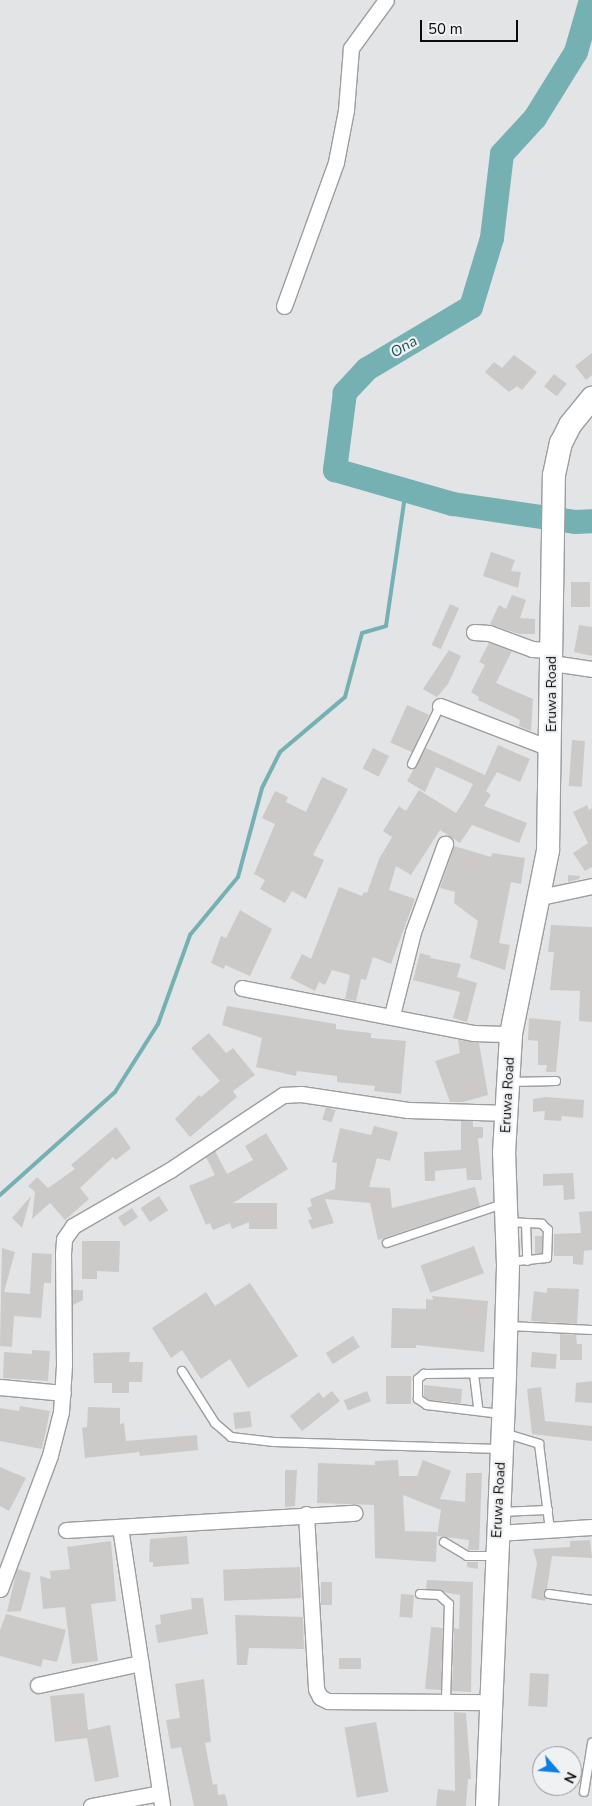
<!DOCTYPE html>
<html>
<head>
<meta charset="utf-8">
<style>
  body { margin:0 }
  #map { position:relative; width:592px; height:1806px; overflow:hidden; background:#e3e4e6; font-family:"Nunito Sans",sans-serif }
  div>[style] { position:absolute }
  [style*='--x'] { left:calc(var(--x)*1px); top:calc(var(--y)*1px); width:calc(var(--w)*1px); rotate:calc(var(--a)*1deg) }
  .stream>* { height:4px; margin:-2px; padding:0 2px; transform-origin:2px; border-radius:2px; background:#75b1b3 }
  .river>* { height:24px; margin:-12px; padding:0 12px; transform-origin:12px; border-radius:12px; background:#75b1b3 }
  .building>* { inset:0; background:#cccac8; transform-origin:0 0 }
  .roads { filter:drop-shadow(1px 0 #9c9d9f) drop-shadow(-1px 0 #9c9d9f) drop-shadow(0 1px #9c9d9f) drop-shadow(0 -1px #9c9d9f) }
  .service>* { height:8px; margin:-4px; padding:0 4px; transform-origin:4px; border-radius:4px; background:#fff }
  .minor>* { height:15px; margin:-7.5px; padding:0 7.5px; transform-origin:7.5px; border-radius:7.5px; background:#fff }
  .secondary>* { height:22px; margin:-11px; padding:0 11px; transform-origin:11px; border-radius:11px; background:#fff }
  span { translate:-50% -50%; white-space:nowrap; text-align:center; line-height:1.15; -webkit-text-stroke:4.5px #f0f1f3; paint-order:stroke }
  .street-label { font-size:14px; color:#0c0c0d }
  .water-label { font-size:15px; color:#1e5355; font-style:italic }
  .north { position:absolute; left:532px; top:1746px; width:50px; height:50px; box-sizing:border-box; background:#f0f1f3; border:1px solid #959597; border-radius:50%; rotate:117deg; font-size:14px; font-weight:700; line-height:20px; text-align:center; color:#0c0c0d }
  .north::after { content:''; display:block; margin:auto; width:18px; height:22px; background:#0b7fe6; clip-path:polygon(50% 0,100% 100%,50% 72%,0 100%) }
  .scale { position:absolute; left:420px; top:20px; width:98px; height:22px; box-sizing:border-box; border:2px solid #0c0c0d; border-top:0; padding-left:6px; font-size:15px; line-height:18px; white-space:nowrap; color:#0c0c0d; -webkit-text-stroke:4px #f0f1f3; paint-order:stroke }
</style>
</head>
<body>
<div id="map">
  <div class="stream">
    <div style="--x:0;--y:1195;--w:154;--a:-41.8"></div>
    <div style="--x:115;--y:1092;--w:80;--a:-57.7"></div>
    <div style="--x:158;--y:1024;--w:95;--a:-70.2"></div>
    <div style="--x:190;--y:935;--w:75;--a:-50.4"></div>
    <div style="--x:238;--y:877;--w:92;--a:-74.9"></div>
    <div style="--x:262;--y:788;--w:40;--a:-63.4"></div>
    <div style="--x:280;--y:752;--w:85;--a:-40.2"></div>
    <div style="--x:345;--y:697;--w:66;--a:-75.1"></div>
    <div style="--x:362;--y:633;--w:25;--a:-16"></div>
    <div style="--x:386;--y:626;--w:138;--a:-81.7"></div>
  </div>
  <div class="river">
    <div style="--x:591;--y:0;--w:54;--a:106.1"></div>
    <div style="--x:576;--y:52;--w:78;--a:121.8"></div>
    <div style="--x:535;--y:118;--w:49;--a:132.5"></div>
    <div style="--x:502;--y:154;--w:85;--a:96.8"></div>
    <div style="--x:492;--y:238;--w:72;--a:106.9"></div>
    <div style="--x:471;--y:307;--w:121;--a:149.2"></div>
    <div style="--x:367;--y:369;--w:33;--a:133"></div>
    <div style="--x:345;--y:393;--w:78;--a:97.4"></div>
    <div style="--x:335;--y:470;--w:123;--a:16.1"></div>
    <div style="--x:453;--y:504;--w:123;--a:8.4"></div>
    <div style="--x:575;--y:522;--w:17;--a:-3"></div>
  </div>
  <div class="building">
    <div style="clip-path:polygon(592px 353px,592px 375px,586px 380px,575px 366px)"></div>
    <div style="clip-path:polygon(514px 355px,537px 372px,522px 390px,517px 386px,509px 392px,485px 372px,494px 362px,502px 368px)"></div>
    <div style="left:554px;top:374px;width:16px;height:16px;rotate:38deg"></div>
    <div style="clip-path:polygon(491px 552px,515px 560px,511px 571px,521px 572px,518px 588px,483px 576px)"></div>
    <div style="left:571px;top:582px;width:19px;height:25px"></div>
    <div style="clip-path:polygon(512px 595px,526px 600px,520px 618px,535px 619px,535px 634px,519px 634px,490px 624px,499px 605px,506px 609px)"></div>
    <div style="left:450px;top:604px;width:10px;height:45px;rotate:24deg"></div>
    <div style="clip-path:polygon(579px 625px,592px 627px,592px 656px,574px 652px)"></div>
    <div style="clip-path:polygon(489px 643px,512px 651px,496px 683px,533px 699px,531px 731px,519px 726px,520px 720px,478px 700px,479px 697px,471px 692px,485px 665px,479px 662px)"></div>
    <div style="clip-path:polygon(449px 650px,461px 656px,448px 684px,437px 697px,423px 689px)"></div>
    <div style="left:407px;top:705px;width:24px;height:41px;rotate:24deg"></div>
    <div style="left:572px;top:740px;width:13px;height:46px;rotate:4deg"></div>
    <div style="clip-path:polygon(498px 745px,530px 759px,520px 782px,497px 772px,486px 791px,491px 795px,484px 806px,527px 823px,519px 843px,472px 825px,460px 843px,440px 830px,411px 875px,396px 866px,389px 890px,415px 899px,391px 964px,373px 957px,366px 980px,361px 979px,356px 1001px,345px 999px,350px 975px,332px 970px,325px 985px,319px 982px,315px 991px,290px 978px,302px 954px,311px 959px,339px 887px,362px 896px,364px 892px,367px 893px,379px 859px,392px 837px,383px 831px,399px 806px,406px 811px,419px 790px,456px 813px,467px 796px,473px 784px,436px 767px,425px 792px,407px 781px,426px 748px,485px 775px)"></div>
    <div style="left:373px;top:748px;width:18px;height:23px;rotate:27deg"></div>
    <div style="clip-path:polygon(322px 777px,348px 789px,313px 855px,324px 860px,306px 899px,292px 891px,285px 903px,260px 889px,265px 880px,254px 874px,275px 824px,262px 818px,275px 791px,288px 797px,286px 802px,306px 812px)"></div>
    <div style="clip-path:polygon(587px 805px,589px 810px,592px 808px,592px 867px,585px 871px,573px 853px,588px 843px,573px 812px)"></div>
    <div style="clip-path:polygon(454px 846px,491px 857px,492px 853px,525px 858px,521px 884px,511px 882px,499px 943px,510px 945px,505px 970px,470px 958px,478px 921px,454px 903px,455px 892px,440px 888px)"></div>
    <div style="clip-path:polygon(568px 875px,580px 876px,579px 879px,568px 882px)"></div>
    <div style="clip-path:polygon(240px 910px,272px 929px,250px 976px,225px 965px,224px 969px,211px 963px,221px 936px,226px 938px)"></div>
    <div style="clip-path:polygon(551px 925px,592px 927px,592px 1022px,579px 1021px,580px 991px,550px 990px,554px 952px,548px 952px)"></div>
    <div style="clip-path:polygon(420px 953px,431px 956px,430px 958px,461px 964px,457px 977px,477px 983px,467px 1022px,453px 1018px,460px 992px,413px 980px)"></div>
    <div style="clip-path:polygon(227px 1006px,336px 1024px,336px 1029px,371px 1033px,371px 1038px,406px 1041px,401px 1094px,374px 1091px,375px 1086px,337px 1082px,337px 1076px,297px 1071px,296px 1076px,256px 1067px,262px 1038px,222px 1025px)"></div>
    <div style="clip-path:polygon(529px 1018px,561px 1021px,556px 1072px,546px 1072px,547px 1065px,538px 1065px,538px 1041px,528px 1040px)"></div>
    <div style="clip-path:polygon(209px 1033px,226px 1053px,233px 1048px,255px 1075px,233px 1091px,237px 1097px,190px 1137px,175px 1119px,199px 1095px,201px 1097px,220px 1081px,191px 1048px)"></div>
    <div style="clip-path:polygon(458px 1040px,479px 1043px,488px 1095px,463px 1102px,450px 1102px,435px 1061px,460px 1053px)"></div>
    <div style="clip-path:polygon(546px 1097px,584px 1100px,583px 1118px,562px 1116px,561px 1121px,544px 1120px,545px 1111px,533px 1112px,533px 1099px)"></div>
    <div style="left:326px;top:1107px;width:10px;height:13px;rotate:17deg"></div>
    <div style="clip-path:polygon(461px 1121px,473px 1121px,473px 1127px,483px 1127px,483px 1138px,478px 1138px,482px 1180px,467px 1180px,466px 1168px,435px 1171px,435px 1181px,425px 1181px,424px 1152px,461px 1150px)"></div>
    <div style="clip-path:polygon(374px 1126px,398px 1132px,390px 1161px,377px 1158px,369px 1187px,390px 1188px,392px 1208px,475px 1187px,480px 1206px,378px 1240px,370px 1203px,325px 1199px,334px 1223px,312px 1229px,308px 1220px,312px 1219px,307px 1208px,312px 1206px,310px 1199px,335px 1189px,337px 1163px,332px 1162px,340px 1128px,371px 1135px)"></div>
    <div style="clip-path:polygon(116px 1127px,131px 1148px,116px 1160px,113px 1157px,80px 1188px,89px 1199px,65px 1220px,50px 1203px,32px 1219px,35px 1192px,28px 1186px,37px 1177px,48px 1188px,75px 1169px,71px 1165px)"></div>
    <div style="clip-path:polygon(266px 1133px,288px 1169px,233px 1203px,277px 1203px,277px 1229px,249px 1229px,249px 1222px,232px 1229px,230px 1223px,213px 1230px,210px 1223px,206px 1225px,189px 1186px,215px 1175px,206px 1157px,215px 1151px,227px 1174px,253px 1160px,245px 1146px)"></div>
    <div style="clip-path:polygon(573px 1173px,575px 1199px,564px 1200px,563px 1185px,543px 1186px,543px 1174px)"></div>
    <div style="clip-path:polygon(31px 1196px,22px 1228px,12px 1218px)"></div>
    <div style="left:159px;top:1196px;width:17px;height:22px;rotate:57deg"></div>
    <div style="left:132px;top:1208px;width:11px;height:17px;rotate:56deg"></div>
    <div style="clip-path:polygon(592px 1211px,592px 1250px,584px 1251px,583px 1265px,573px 1264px,573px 1256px,554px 1256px,554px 1234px,581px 1233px,579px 1212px)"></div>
    <div style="left:535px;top:1236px;width:7px;height:18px"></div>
    <div style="clip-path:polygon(82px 1241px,120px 1241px,119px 1272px,97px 1271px,97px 1279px,82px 1279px)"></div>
    <div style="left:474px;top:1246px;width:29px;height:57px;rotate:70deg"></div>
    <div style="clip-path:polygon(2px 1248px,15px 1252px,4px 1292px,30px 1294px,32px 1253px,52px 1254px,51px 1283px,44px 1283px,41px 1318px,14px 1316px,12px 1347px,0 1346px)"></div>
    <div style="clip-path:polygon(250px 1283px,298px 1356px,248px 1388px,230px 1359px,201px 1379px,182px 1350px,171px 1358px,152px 1328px,206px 1292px,215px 1306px)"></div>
    <div style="clip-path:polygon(547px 1288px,579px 1289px,577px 1324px,531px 1321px,534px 1291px,547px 1293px)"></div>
    <div style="clip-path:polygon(73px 1290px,83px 1290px,83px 1300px,73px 1305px)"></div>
    <div style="clip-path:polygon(432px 1296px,488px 1301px,484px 1352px,416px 1345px,416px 1348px,391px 1348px,392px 1308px,426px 1309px,426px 1299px,433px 1300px)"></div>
    <div style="clip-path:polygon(560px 1334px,576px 1335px,577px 1344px,582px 1344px,582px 1360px,560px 1360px)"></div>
    <div style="left:353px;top:1336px;width:13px;height:32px;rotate:58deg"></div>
    <div style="clip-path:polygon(32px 1350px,50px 1351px,48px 1381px,3px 1378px,4px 1352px,32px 1354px)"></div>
    <div style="clip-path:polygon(130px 1352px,129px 1362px,143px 1362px,142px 1382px,129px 1382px,129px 1393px,112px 1393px,112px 1383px,94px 1383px,93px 1353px)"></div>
    <div style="left:532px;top:1352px;width:25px;height:15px;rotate:5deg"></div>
    <div style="left:386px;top:1376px;width:25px;height:28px"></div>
    <div style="clip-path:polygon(592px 1381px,592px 1403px,575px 1402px,576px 1383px)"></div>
    <div style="clip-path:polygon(424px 1385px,462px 1389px,461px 1403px,429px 1400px,424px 1396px)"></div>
    <div style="clip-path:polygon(541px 1387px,545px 1421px,592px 1426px,592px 1441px,532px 1434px,527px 1389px)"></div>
    <div style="clip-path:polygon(332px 1391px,340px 1401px,302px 1431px,290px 1416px,319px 1392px,323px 1398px)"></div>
    <div style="left:367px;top:1391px;width:11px;height:25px;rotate:68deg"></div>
    <div style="clip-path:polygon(20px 1406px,50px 1411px,42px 1449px,0 1441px,0 1408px,19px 1411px)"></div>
    <div style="clip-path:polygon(88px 1407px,120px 1408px,120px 1424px,124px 1423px,126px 1441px,197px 1435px,198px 1450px,140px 1456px,139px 1452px,85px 1458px,82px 1428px,87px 1427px)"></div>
    <div style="left:250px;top:1411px;width:16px;height:17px;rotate:83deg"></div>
    <div style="clip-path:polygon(398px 1460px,399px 1476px,417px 1476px,423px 1460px,451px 1471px,440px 1499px,465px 1502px,466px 1473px,482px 1473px,479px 1550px,468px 1550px,469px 1540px,437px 1536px,441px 1510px,403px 1495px,405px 1531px,437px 1532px,436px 1562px,375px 1558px,374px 1505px,317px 1503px,318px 1463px,375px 1465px,375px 1461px)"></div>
    <div style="clip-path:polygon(0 1467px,26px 1478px,9px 1511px,0 1506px)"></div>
    <div style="clip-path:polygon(285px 1470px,297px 1470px,295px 1506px,285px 1507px)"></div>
    <div style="clip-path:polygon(187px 1536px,189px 1564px,153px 1567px,153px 1562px,149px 1562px,150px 1539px)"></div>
    <div style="clip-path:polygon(590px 1540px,592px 1558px,552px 1556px,545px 1601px,531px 1598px,537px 1563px,533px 1549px,570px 1547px,570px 1541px)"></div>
    <div style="clip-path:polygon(111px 1541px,116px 1601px,91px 1604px,98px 1661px,72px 1664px,65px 1607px,43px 1609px,40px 1576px,51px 1579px,50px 1571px,70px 1569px,67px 1547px)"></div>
    <div style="clip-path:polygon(467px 1562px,478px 1562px,478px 1569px,467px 1567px)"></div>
    <div style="left:300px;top:1567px;width:31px;height:77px;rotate:88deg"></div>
    <div style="clip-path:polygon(17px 1569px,31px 1573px,21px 1611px,7px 1612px)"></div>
    <div style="clip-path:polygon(427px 1580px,473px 1582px,471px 1692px,452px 1691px,454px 1628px,459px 1629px,460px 1595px,426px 1589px)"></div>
    <div style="left:321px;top:1582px;width:11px;height:23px"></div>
    <div style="left:401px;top:1594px;width:13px;height:23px;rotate:4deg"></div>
    <div style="clip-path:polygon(191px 1598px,203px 1598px,208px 1634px,158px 1643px,155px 1625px,161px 1624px,160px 1615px,192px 1609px)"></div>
    <div style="clip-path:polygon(6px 1614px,66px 1630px,57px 1662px,43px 1659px,41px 1667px,0 1656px,0 1630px)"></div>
    <div style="clip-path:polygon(235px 1615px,303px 1617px,304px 1649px,249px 1648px,247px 1665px,237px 1665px)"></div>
    <div style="clip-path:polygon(431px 1627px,443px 1628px,441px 1690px,425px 1689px)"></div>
    <div style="left:361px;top:1658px;width:11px;height:22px;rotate:90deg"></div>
    <div style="left:530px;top:1673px;width:19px;height:33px;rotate:3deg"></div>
    <div style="clip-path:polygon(204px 1679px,211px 1742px,205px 1743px,213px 1785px,217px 1784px,218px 1795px,225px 1794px,228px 1806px,194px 1806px,181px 1747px,171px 1749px,166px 1720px,180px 1718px,175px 1684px)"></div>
    <div style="clip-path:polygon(84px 1693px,88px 1730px,110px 1725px,119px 1777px,95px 1782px,87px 1738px,55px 1742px,50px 1696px)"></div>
    <div style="clip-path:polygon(454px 1712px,466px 1713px,471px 1779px,468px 1779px,466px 1806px,436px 1806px,438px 1789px,455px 1791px)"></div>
    <div style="left:376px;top:1722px;width:71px;height:32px;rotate:80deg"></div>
  </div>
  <div class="roads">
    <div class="service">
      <div style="--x:412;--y:764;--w:64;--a:-64.2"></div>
      <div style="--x:510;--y:1082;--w:46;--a:-1.2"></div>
      <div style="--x:508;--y:1222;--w:34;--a:3"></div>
      <div style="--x:542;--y:1224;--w:8;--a:45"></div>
      <div style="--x:548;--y:1230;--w:28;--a:92"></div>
      <div style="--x:547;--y:1258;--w:37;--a:174"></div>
      <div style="--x:526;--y:1223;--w:38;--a:88"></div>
      <div style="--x:387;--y:1243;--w:122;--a:-18.6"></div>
      <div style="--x:509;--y:1326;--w:83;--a:2.8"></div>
      <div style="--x:182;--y:1371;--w:62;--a:57.6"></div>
      <div style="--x:215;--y:1423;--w:21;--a:41"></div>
      <div style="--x:231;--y:1437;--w:43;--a:6.6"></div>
      <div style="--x:274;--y:1442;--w:225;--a:1.8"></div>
      <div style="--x:474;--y:1374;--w:35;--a:83"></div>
      <div style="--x:501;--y:1414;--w:75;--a:-173.1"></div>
      <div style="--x:427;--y:1405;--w:11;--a:-146"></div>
      <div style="--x:418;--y:1399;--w:20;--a:-90"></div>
      <div style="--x:418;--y:1379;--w:8;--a:-40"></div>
      <div style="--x:424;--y:1374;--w:79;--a:-0.7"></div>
      <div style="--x:504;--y:1433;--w:37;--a:17"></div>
      <div style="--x:539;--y:1444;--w:87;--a:82.7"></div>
      <div style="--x:500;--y:1512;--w:48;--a:-2.4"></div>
      <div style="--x:444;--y:1542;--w:27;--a:31"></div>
      <div style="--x:467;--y:1556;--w:28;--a:0"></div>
      <div style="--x:420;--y:1594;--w:19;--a:3"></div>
      <div style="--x:439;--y:1595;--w:13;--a:42"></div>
      <div style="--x:449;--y:1604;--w:98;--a:91.8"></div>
      <div style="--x:549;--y:1594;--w:43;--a:7.9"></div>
      <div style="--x:584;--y:1792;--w:50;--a:-80.7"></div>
    </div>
    <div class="minor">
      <div style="--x:284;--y:306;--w:153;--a:-70.1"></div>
      <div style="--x:336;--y:162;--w:53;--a:-79.1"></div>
      <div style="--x:346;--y:110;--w:62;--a:-85.4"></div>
      <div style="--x:351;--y:48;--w:59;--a:-53.9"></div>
      <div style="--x:474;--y:632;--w:15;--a:4"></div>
      <div style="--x:489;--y:633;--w:46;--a:20.4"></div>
      <div style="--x:532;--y:649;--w:19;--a:3"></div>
      <div style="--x:552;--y:663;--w:40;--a:8.5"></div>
      <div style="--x:440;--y:706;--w:120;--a:21"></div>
      <div style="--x:540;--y:897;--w:53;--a:-11.9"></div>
      <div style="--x:242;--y:988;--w:235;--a:11"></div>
      <div style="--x:473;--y:1033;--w:38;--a:2"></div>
      <div style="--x:392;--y:1015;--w:86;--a:-75.8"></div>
      <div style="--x:413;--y:932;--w:94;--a:-70"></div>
      <div style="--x:0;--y:1387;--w:63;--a:5.4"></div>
      <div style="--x:306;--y:1514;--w:175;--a:86.7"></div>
      <div style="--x:316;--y:1689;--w:9;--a:63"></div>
      <div style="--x:320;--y:1697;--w:9;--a:27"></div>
      <div style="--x:328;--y:1701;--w:163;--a:0.4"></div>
      <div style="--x:120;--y:1527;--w:282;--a:81.4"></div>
      <div style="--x:66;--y:1530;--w:289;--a:-3.4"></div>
      <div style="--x:497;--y:1533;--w:95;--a:-3.6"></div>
      <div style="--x:0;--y:1589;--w:143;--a:-69.5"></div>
      <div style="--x:50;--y:1455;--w:44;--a:-75.7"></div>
      <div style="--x:61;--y:1412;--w:47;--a:-86.3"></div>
      <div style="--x:64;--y:1365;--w:111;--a:-90.5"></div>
      <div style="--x:63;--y:1254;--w:15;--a:-86"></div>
      <div style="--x:64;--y:1239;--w:16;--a:-55"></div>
      <div style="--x:73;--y:1226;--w:112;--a:-30"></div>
      <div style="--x:170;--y:1170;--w:136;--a:-33.6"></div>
      <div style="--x:283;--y:1095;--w:18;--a:-3"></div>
      <div style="--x:301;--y:1094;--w:108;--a:8.5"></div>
      <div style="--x:408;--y:1110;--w:101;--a:1.7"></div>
      <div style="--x:38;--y:1685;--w:105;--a:-12.1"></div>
      <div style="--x:91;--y:1806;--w:70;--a:-10.7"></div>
    </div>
    <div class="secondary">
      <div style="--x:487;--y:1806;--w:433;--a:-87.6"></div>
      <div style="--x:505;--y:1373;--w:108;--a:-88.4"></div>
      <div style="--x:508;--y:1265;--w:112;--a:-92"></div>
      <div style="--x:504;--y:1153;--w:119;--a:-86.6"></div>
      <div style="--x:511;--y:1034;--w:187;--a:-78.6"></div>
      <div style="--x:548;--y:851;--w:376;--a:-89.1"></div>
      <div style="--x:554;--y:475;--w:33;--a:-78"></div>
      <div style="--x:561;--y:443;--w:20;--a:-63"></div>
      <div style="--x:570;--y:425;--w:35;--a:-51"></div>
    </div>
  </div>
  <div class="street-label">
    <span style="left:552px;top:694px;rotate:-90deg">Eruwa Road</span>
    <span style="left:508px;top:1095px;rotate:-87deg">Eruwa Road</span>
    <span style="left:499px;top:1500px;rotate:-87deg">Eruwa Road</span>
  </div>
  <div class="water-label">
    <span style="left:404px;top:347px;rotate:-31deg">Ona</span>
  </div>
  <div class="north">N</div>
  <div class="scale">50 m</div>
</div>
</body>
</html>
